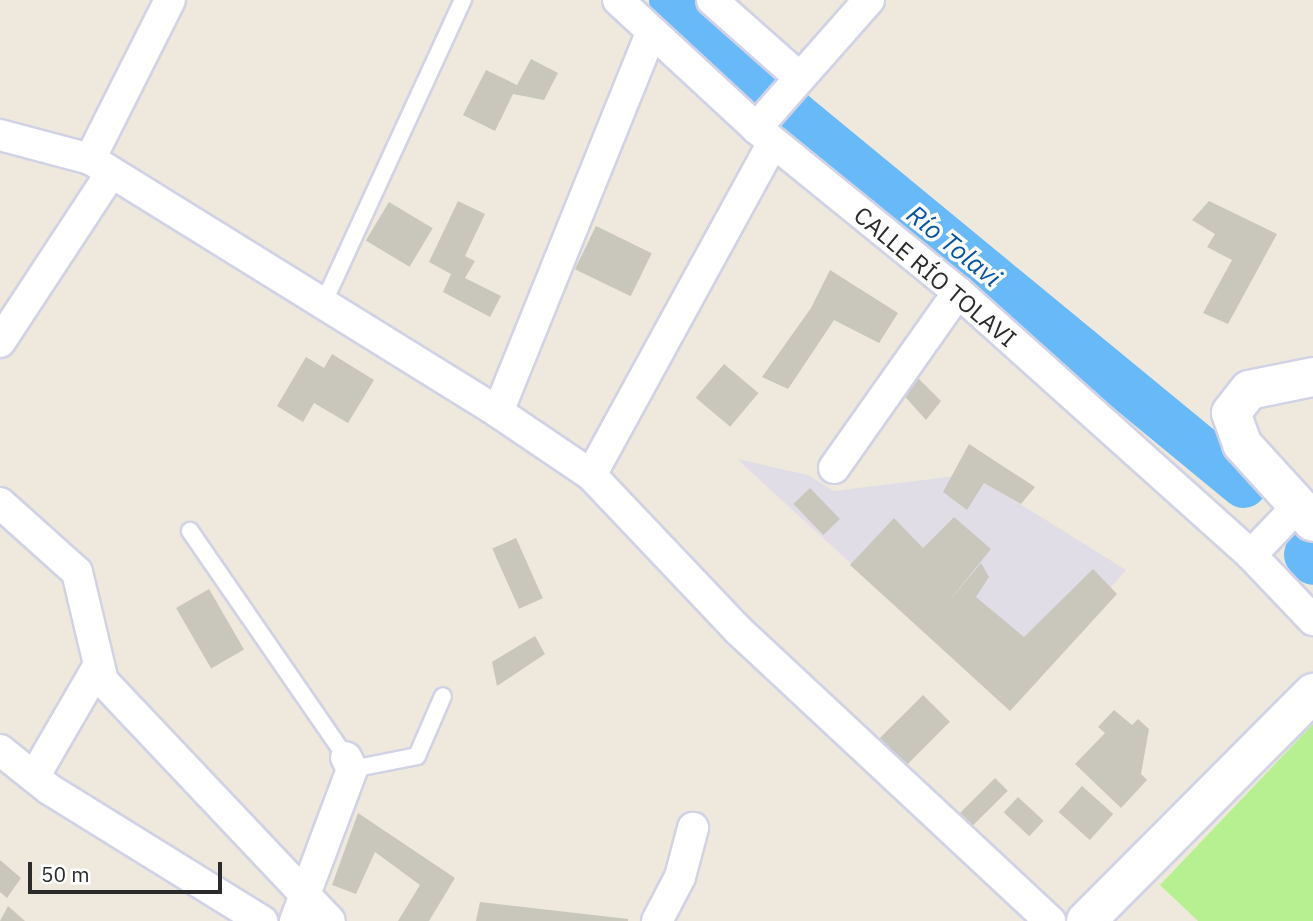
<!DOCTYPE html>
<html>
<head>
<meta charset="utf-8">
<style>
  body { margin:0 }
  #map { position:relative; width:1313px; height:921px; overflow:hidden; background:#eee9dc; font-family:"IBM Plex Sans",sans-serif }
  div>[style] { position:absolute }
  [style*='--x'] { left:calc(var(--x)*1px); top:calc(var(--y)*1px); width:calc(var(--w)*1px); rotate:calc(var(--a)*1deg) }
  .industrial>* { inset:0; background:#e1dde6 }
  .pitch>* { inset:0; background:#b7f090 }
  .river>* { height:47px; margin:-23.5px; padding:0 23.5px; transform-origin:23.5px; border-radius:23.5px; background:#68b9f7 }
  .building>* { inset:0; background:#c9c6bc; transform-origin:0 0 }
  .roads { filter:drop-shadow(2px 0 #d1d2e5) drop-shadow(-2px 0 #d1d2e5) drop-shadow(0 2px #d1d2e5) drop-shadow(0 -2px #d1d2e5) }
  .service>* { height:16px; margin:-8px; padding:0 8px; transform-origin:8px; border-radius:8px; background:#fff }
  .minor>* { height:30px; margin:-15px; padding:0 15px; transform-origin:15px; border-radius:15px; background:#fff }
  .secondary>* { height:38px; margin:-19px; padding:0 19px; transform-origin:19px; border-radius:19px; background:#fff }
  span { translate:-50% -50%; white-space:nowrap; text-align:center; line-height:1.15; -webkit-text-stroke:7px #fff; paint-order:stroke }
  .street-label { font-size:24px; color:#2b2b2b }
  .water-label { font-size:26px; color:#0453a6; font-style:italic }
  .scale { position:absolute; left:28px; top:862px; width:194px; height:32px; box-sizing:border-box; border:4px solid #2b2b2b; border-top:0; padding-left:9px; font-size:21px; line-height:24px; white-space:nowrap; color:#2b2b2b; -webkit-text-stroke:5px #fff; paint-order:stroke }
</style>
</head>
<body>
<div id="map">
  <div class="industrial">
    <div style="clip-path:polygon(737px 459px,808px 475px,834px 491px,972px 474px,1126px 570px,1007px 707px)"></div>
  </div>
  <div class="pitch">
    <div style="clip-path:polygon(1313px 724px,1313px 921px,1198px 921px,1160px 885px)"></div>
  </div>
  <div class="river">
    <div style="--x:672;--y:0;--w:170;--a:43.1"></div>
    <div style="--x:796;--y:116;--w:579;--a:39.46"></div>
    <div style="--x:1307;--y:554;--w:9;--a:49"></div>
  </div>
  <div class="building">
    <div style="clip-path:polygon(531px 59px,558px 73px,544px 100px,513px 94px,495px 131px,463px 115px,486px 70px,517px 85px)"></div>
    <div style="clip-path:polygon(458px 201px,485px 214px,465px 256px,475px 261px,465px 278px,501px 296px,490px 317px,443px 292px,451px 274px,429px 262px)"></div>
    <div style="clip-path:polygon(1209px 201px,1277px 234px,1228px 324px,1203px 313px,1232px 260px,1207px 247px,1215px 234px,1192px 220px)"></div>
    <div style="left:389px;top:202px;width:51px;height:45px;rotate:31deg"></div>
    <div style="left:596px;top:226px;width:62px;height:48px;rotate:26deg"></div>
    <div style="clip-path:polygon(830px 270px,898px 313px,879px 343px,834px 320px,788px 389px,762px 377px,811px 308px)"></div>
    <div style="clip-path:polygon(332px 354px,374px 380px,348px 423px,314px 403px,303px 422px,277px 406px,306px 357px,324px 368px)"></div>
    <div style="left:724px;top:364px;width:45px;height:44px;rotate:40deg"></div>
    <div style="clip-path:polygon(915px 375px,941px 401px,926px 420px,900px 391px)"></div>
    <div style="clip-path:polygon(969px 444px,1035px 487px,1021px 504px,984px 483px,967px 510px,943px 492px)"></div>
    <div style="left:810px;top:488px;width:43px;height:23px;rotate:46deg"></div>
    <div style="clip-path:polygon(954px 517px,991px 549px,944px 607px,981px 563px,989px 577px,976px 597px,1024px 637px,1093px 569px,1117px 594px,1010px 711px,850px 565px,894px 518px,923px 548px)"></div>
    <div style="left:516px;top:538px;width:66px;height:26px;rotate:66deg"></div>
    <div style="left:209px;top:589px;width:70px;height:38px;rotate:60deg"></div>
    <div style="clip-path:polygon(535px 636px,545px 654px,497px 686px,492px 662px)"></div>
    <div style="left:923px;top:695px;width:38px;height:63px;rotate:45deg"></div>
    <div style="clip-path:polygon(1114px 710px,1132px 725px,1138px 719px,1149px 729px,1141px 774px,1147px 780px,1121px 808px,1075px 764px,1105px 733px,1098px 727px)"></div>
    <div style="left:995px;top:778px;width:18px;height:61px;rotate:45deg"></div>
    <div style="left:1082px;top:786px;width:42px;height:35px;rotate:42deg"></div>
    <div style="left:1018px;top:797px;width:35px;height:21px;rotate:43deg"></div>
    <div style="clip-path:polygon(358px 813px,455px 878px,429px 921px,398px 921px,420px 885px,375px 852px,356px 894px,332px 885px)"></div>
    <div style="clip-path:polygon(0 860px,21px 878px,7px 898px,0 892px)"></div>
    <div style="clip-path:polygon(480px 902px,628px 919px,628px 921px,476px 921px)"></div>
    <div style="clip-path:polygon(8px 906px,25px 921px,0 921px)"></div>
  </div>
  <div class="roads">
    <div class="service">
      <div style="--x:323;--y:304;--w:335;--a:-65.3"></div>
      <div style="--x:190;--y:531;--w:275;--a:55.4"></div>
      <div style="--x:352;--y:769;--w:66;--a:-11.3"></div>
      <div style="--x:417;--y:756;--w:65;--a:-66.6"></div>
    </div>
    <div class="minor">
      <div style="--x:618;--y:0;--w:188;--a:42.8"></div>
      <div style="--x:756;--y:128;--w:260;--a:39.1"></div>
      <div style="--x:958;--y:292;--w:394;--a:41.9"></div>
      <div style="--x:1251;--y:555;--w:90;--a:46.4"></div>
      <div style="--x:712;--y:0;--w:115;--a:41.5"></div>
      <div style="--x:756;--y:128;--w:171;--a:-48.6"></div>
      <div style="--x:0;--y:135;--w:93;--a:14.9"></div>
      <div style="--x:90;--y:159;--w:480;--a:31.8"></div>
      <div style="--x:498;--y:412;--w:112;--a:34.1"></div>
      <div style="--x:591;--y:475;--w:214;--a:46.5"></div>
      <div style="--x:738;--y:630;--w:427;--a:43"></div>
      <div style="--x:90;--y:159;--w:178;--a:-63.3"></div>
      <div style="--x:0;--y:342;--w:202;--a:-56.7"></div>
      <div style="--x:498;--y:412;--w:408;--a:-68"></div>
      <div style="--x:834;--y:468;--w:215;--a:-54.8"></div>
      <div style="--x:591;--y:475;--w:379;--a:-61.3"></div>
      <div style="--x:0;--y:503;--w:103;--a:41.9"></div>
      <div style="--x:77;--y:572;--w:112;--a:76.6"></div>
      <div style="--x:103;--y:681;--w:330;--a:46.6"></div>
      <div style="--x:1251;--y:555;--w:69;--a:-46.2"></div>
      <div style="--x:0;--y:750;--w:63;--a:38.5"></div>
      <div style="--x:49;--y:789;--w:251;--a:31.8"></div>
      <div style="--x:34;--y:777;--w:129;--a:-59.9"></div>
      <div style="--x:295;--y:921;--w:162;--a:-69.4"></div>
      <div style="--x:352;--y:769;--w:13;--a:-117"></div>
      <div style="--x:657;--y:921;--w:50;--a:-62.4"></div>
      <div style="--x:680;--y:877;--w:51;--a:-75.1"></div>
    </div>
    <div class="secondary">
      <div style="--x:1313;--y:377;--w:65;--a:168.5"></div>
      <div style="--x:1249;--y:390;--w:29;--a:128"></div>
      <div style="--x:1231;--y:413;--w:33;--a:70"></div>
      <div style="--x:1242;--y:444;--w:105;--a:47.7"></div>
      <div style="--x:1086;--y:921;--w:322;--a:-45.1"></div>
    </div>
  </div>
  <div class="street-label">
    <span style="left:935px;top:277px;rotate:40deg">CALLE RÍO TOLAVI</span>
  </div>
  <div class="water-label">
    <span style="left:954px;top:246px;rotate:39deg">Río Tolavi</span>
  </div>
  <div class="scale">50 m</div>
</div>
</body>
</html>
